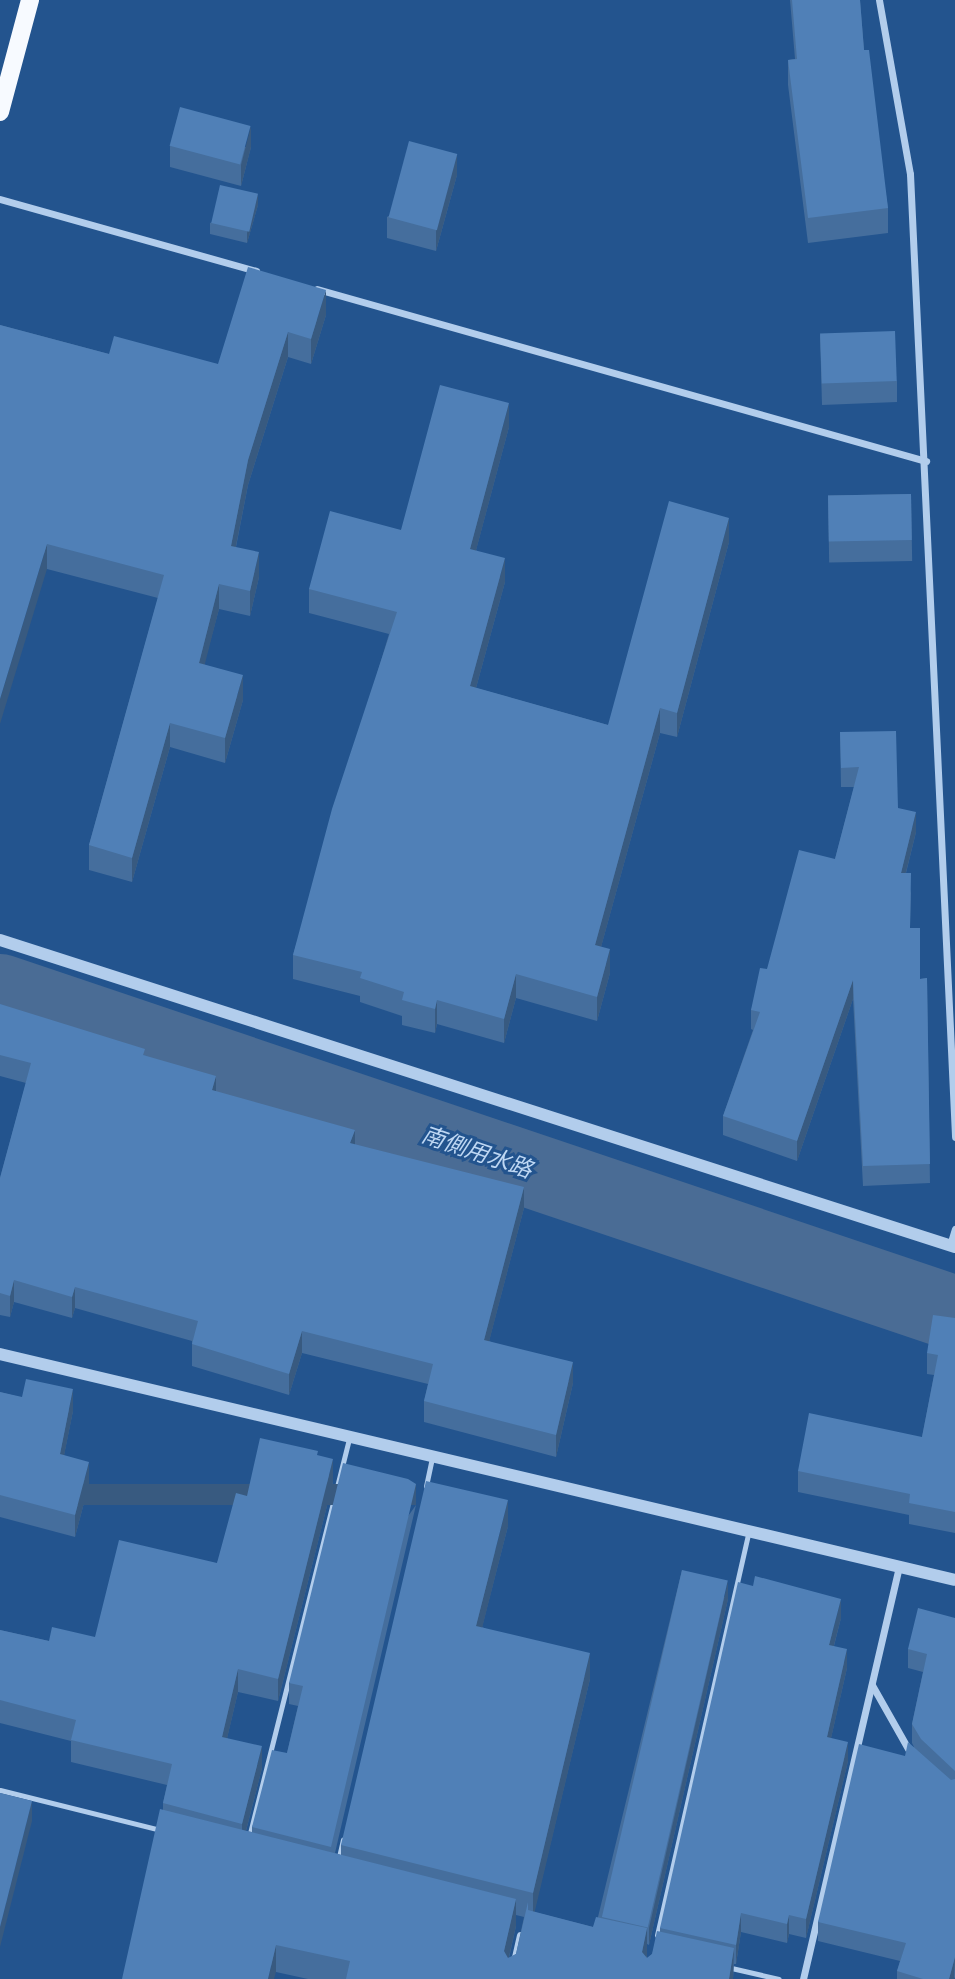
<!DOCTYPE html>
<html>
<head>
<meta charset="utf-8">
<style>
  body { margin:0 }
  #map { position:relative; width:955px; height:1979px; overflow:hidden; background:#23548e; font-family:Rubik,"Noto Sans JP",sans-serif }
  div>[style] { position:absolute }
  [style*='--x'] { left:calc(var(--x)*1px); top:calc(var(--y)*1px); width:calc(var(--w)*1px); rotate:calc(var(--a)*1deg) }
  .river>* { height:75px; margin:-37.5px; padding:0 37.5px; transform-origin:37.5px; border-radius:37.5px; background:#4a6c95 }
  .service>* { height:5px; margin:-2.5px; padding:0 2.5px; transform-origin:2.5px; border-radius:2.5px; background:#b2cdec }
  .minor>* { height:7px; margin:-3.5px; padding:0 3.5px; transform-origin:3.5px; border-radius:3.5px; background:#b2cdec }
  .tertiary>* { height:12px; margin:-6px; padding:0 6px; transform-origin:6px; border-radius:6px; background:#b2cdec }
  .primary>* { height:18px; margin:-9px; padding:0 9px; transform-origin:9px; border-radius:9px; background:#f7faff }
  .wall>* { inset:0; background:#456e9d; transform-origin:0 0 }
  .shaded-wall>* { inset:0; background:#385a80; transform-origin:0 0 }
  .building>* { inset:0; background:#5080b7; transform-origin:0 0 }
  span { translate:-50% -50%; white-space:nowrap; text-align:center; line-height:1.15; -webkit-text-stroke:6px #23548e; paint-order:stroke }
  .water-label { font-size:23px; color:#bed7f3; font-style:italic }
</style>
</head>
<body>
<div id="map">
  <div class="river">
    <div style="--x:0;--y:991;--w:1008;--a:18.63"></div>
  </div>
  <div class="service">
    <div style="--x:426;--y:1486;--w:29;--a:-78"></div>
    <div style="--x:0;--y:1790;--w:165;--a:14"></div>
    <div style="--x:249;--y:1837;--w:414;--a:-75.9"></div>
    <div style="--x:338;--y:1861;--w:22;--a:-77"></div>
    <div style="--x:657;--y:1935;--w:414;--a:-77.2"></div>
    <div style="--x:727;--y:1967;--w:53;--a:13"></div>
  </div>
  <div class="minor">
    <div style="--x:879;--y:0;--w:177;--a:79.9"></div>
    <div style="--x:910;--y:174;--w:964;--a:87.32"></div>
    <div style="--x:0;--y:199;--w:266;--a:15.7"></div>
    <div style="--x:317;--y:289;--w:633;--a:15.77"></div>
    <div style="--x:950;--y:1245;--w:17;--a:-73"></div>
    <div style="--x:872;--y:1685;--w:79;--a:60.5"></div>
    <div style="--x:510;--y:1979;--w:45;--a:-77.2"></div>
    <div style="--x:803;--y:1979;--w:423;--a:-76.9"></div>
  </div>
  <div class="tertiary">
    <div style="--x:0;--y:940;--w:1003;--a:17.82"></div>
    <div style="--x:0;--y:1354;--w:981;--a:13.31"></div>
  </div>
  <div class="primary">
    <div style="--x:0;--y:112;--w:116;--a:-75"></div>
  </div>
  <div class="wall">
    <div style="clip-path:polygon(790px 0,860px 0,864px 50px,888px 208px,888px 233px,808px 243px,788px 85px,788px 60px,795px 59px)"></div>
    <div style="clip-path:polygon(170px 146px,251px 147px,241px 186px,170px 167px)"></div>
    <div style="clip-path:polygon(457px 175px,436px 251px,387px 238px,387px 217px)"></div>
    <div style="clip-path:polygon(258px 205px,247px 243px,210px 234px,210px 223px)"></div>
    <div style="clip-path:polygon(326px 315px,311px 364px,288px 357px,248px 485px,236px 547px,259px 577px,250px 616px,219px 609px,204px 664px,243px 700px,225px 763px,170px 747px,132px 882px,89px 870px,89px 845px,158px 598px,47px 569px,0 325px,109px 354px,218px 364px)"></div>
    <div style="clip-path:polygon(820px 335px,897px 381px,897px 402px,822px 405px)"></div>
    <div style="clip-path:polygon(509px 427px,476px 550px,505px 582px,476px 688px,608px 725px,729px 542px,677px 737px,660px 733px,601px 947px,610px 973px,597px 1021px,516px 998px,504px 1043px,437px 1024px,435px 1033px,402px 1025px,402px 1016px,360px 1002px,360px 996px,293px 979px,293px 955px,389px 634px,309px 613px,309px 589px,401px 530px)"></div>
    <div style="left:911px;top:494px;width:67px;height:83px;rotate:89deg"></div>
    <div style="clip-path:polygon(840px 732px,916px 832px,906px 873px,911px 893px,910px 928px,920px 979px,927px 978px,930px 1183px,863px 1186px,853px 999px,797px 1161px,723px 1135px,723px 1116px,753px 1030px,751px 1029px,751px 1010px,767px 969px,835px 859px,854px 787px,841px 787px)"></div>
    <div style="clip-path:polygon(0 1004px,145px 1055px,216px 1092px,524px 1208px,489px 1341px,573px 1383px,556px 1457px,424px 1422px,424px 1401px,428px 1384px,302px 1353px,289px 1395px,192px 1366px,192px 1341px,75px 1308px,72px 1318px,14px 1302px,10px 1317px,0 1315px,0 1178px,26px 1083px,0 1076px)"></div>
    <div style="clip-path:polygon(955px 1318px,955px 1533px,909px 1524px,909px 1515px,798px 1492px,798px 1471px,922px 1437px,934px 1375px,927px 1374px,927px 1353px)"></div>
    <div style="clip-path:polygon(0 1392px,73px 1411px,64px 1455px,89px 1484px,75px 1537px,0 1517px)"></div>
    <div style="clip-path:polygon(evenodd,318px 1456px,333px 1482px,278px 1701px,238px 1692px,227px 1738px,262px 1768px,246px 1831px,252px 1832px,252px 1827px,287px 1753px,298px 1706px,289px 1704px,289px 1683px,416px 1505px,335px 1853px,341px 1855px,341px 1845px,508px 1526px,482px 1627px,590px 1679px,534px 1912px,593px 1927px,598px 1917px,682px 1570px,728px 1599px,649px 1945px,647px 1944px,647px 1958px,652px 1954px,660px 1931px,660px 1928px,841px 1618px,834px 1646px,847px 1668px,831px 1738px,848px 1761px,806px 1938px,789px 1934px,787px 1943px,741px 1932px,736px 1964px,734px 1964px,733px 1979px,308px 1979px,276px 1972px,163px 1810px,163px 1803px,167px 1785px,71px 1762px,71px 1741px,0 1723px,0 1630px,49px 1641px,95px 1637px,217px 1563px,247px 1496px,318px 1456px,516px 1915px,524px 1917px,516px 1954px,509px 1958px,516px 1926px,516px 1915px)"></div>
    <div style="clip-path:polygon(955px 1618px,955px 1977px,954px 1979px,897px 1979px,897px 1971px,900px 1961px,818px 1941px,818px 1922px,905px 1756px,914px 1747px,912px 1743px,912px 1724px,923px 1672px,908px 1668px,908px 1649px)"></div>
  </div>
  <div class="shaded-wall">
    <div style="clip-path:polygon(251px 126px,251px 147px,241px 186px,241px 165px)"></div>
    <div style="clip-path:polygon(457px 154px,457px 175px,436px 251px,436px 230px)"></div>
    <div style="clip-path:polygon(258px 194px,258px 205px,247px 243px,247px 233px)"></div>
    <div style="clip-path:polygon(326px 290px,326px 315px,311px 364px,311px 339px)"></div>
    <div style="clip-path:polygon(288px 332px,288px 357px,248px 485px,231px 571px,231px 546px,248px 460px)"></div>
    <div style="clip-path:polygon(509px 403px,509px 427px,470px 573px,470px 549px)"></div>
    <div style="clip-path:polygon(729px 518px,729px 542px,677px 737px,677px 713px)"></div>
    <div style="clip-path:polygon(47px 544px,47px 569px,0 724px,0 699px)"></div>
    <div style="clip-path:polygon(259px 552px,259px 577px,250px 616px,250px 591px)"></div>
    <div style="clip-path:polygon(505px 558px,505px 582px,470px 710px,470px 686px)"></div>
    <div style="clip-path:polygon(219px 584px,219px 609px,199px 687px,199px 663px)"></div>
    <div style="clip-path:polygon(243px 675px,243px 700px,225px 763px,225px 738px)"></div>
    <div style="clip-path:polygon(660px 708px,660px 733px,595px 969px,595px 945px)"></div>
    <div style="clip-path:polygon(170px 723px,170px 747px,132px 882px,132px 858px)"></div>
    <div style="clip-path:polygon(916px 812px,916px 832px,901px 892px,901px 873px)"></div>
    <div style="clip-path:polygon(610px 949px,610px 973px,597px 1021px,597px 997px)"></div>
    <div style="clip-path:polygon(516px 974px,516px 998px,504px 1043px,504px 1019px)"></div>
    <div style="clip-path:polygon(853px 980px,853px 999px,797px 1161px,797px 1141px)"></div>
    <div style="clip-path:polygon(437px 1000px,437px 1024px,435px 1033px,435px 1009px)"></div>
    <div style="clip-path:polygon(216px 1076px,216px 1098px,212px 1090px)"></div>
    <div style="clip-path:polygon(355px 1130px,355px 1151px,350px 1143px)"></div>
    <div style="clip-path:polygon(524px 1187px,524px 1208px,484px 1361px,484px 1340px)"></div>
    <div style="clip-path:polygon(14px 1280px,14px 1302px,10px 1317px,10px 1296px)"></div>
    <div style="clip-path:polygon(75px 1287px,75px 1308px,72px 1318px,72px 1297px)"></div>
    <div style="clip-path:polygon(302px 1331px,302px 1353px,289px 1395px,289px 1374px)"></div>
    <div style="clip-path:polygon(573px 1362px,573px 1383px,556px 1457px,556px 1435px)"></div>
    <div style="clip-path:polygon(73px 1389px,73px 1411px,60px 1476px,60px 1454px)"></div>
    <div style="clip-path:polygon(333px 1459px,333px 1482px,278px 1701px,278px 1679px)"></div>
    <div style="clip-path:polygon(89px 1462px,89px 1484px,75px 1537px,75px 1515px)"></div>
    <div style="left:416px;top:1484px;width:21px;height:373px;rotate:90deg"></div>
    <div style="clip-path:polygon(508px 1500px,508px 1526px,476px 1652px,476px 1626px)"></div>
    <div style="clip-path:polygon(728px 1581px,728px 1599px,649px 1945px,649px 1928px)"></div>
    <div style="clip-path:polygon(841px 1599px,841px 1618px,829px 1664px,829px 1645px)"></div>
    <div style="clip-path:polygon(847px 1649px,847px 1668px,827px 1756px,827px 1737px)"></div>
    <div style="clip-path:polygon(590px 1653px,590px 1679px,533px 1919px,533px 1893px)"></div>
    <div style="clip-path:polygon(238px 1669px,238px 1692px,222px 1760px,222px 1737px)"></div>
    <div style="clip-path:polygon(848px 1742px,848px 1761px,806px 1938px,806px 1919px)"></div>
    <div style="clip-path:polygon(262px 1746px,262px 1768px,242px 1846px,242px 1824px)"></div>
    <div style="clip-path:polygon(32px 1801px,32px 1821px,0 1947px,0 1927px)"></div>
    <div style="clip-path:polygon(516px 1899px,516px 1926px,504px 1978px,504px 1951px)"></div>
    <div style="clip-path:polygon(741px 1913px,741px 1932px,736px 1964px,736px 1945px)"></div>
    <div style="clip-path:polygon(789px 1915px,789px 1934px,787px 1943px,787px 1924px)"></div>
    <div style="clip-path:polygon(647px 1928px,647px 1955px,642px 1979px,642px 1952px)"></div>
    <div style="clip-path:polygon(276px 1945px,276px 1972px,274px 1979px,268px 1979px)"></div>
    <div style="clip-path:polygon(734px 1948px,733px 1979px,729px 1979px)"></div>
    <div style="clip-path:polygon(955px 1957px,954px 1979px,949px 1979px)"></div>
  </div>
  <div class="building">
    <div style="clip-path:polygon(792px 0,860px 0,864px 50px,869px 50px,888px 208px,808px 218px,788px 60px,797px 59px)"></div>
    <div style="left:180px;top:107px;width:73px;height:40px;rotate:15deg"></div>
    <div style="left:409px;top:141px;width:50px;height:79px;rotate:15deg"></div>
    <div style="left:220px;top:185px;width:39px;height:39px;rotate:13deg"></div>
    <div style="clip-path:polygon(248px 267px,326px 290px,311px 339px,288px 332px,248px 460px,231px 546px,259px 552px,250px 591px,219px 584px,199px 663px,243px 675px,225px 738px,170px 723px,132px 858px,89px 845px,164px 575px,47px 544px,0 699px,0 325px,109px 354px,114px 336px,218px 364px)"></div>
    <div style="left:895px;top:331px;width:50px;height:75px;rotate:88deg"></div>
    <div style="clip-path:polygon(440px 385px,509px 403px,470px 549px,505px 558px,470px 686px,608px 725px,669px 501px,729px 518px,677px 713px,660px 708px,595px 945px,610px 949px,597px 997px,516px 974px,504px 1019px,437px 1000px,435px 1009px,402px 1000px,404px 992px,360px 978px,362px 972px,293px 955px,332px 809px,397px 612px,309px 589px,330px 511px,401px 530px)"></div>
    <div style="left:911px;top:494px;width:46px;height:83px;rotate:89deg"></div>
    <div style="clip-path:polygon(896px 731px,898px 808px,916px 812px,901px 873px,911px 873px,910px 928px,920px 928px,920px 979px,927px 978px,930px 1164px,863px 1166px,853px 980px,797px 1141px,723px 1116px,760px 1012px,751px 1010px,760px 968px,767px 969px,799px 850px,835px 859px,859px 767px,841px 768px,840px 732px)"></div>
    <div style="clip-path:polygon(0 1004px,145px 1049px,143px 1055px,216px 1076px,212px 1090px,355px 1130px,350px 1143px,524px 1187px,484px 1340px,573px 1362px,556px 1435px,424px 1401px,433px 1364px,302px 1331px,289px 1374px,192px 1344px,198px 1321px,75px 1287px,72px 1297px,14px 1280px,10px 1296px,0 1293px,0 1178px,31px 1063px,0 1055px)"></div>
    <div style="clip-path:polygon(933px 1315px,955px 1318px,955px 1512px,909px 1503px,910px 1494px,798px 1471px,809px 1413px,922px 1437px,938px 1355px,927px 1353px)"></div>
    <div style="clip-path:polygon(26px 1379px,73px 1389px,60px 1454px,89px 1462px,75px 1515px,0 1495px,0 1392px,22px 1397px)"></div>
    <div style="clip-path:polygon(260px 1438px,318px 1451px,317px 1455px,333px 1459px,278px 1679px,238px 1669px,222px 1737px,262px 1746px,242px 1824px,163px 1803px,172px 1764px,71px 1740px,76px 1720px,0 1700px,0 1630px,49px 1641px,52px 1627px,95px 1637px,119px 1540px,217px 1563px,236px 1493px,247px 1496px)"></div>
    <div style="clip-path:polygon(343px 1463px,408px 1479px,416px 1484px,331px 1847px,252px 1827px,272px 1750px,287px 1753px,303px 1686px,289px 1683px)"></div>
    <div style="clip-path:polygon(426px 1481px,508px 1500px,476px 1626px,590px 1653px,533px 1893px,341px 1845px)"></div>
    <div style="left:682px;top:1570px;width:47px;height:356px;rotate:13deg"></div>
    <div style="clip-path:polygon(755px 1576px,841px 1599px,829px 1645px,847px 1649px,827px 1737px,848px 1742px,806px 1919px,789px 1915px,787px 1924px,741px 1913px,736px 1945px,660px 1928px,738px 1582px,753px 1586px)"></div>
    <div style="clip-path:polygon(918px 1608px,955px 1618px,955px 1771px,921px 1739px,912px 1724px,927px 1654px,908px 1649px)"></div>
    <div style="clip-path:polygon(908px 1742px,951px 1780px,955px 1779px,955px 1957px,949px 1979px,923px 1979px,897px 1971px,906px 1943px,818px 1922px,859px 1744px,905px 1756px)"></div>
    <div style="clip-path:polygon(0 1793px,32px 1801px,0 1927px)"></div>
    <div style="clip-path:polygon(160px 1809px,516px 1899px,504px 1951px,508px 1958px,516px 1954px,528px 1902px,528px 1910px,593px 1927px,596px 1917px,647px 1928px,642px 1952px,647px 1958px,652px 1954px,657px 1931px,734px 1948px,729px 1979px,346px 1979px,350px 1961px,276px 1945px,268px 1979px,122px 1979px)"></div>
  </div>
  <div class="water-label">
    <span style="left:477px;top:1152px;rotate:19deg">南側用水路</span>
  </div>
</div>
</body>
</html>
